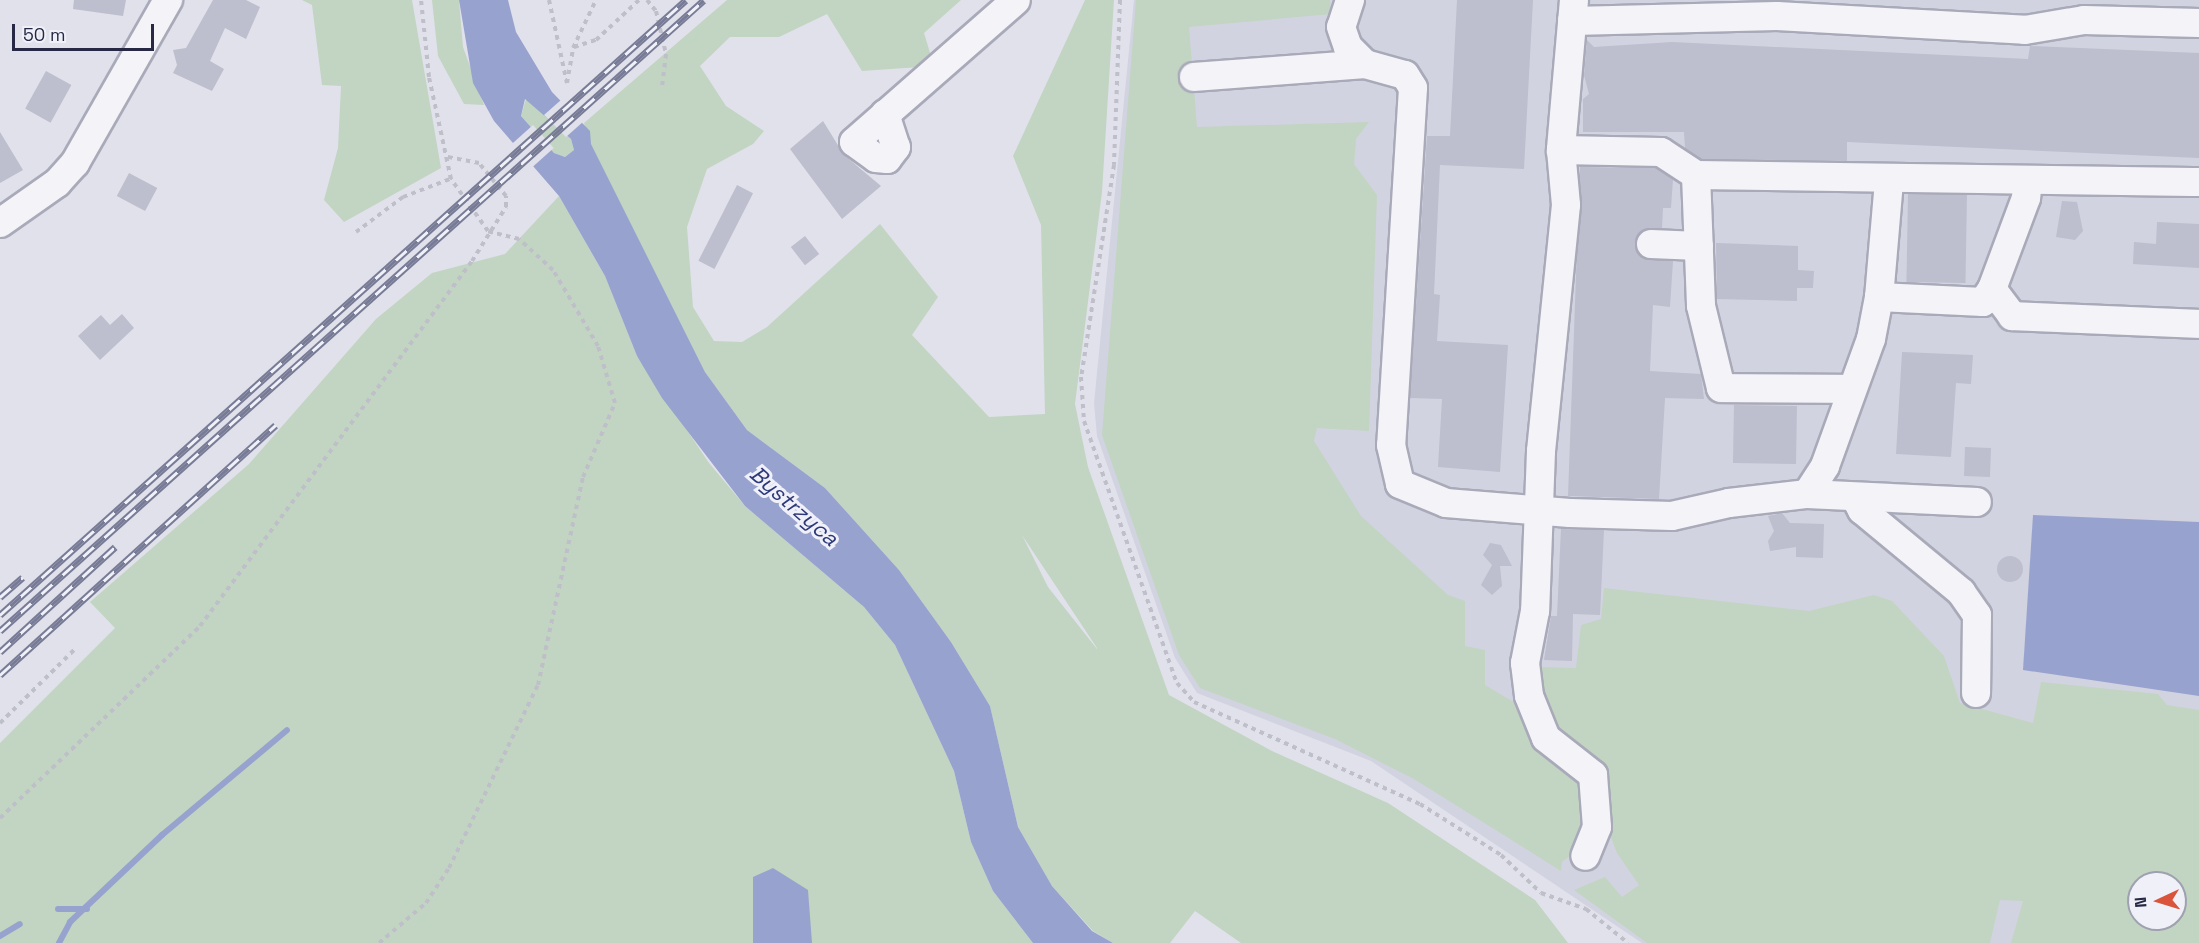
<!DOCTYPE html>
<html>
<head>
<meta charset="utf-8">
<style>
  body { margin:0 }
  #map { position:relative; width:2199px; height:943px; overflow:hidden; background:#e1e1eb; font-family:"Space Grotesk",sans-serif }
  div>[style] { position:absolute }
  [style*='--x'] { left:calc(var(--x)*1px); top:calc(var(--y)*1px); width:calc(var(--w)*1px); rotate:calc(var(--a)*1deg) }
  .built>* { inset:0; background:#d2d3e0 }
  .green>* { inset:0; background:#c1d5c2 }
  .water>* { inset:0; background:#98a2ce }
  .pier>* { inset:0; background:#e1e1eb; transform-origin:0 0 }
  .stream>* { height:6px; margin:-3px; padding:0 3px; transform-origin:3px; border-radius:3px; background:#98a2ce }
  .building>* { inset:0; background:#bdbece; transform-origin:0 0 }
  .round { border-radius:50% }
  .path>* { height:4px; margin-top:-2px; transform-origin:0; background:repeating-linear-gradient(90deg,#bfbfc9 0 4.5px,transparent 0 9px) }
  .roads { filter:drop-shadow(2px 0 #a9aab9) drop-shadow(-2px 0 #a9aab9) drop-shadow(0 2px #a9aab9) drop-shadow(0 -2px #a9aab9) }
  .minor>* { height:28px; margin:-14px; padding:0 14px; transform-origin:14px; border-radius:14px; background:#f4f4f8 }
  .rail>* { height:7px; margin-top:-3.5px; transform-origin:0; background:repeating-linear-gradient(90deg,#f0f1f8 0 14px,#787b96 0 28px); box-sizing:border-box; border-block:2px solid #787b96 }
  span { translate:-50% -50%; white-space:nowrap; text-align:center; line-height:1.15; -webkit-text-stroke:6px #f0f1f8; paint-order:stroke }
  .water-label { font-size:22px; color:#2e397c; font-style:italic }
  .north { position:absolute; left:2127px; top:871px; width:60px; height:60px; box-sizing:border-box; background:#f0f1f8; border:2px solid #a0a1b0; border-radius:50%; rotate:266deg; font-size:16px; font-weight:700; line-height:24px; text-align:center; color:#272944 }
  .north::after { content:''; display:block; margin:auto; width:21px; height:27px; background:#da533b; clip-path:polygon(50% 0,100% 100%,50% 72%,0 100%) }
  .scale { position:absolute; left:12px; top:24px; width:142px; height:27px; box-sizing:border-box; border:3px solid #272944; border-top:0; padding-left:8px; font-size:18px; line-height:21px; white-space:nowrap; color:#272944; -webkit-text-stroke:4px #f0f1f8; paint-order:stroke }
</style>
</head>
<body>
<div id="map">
  <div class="built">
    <div style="clip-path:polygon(evenodd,1134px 0,2199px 0,2199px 943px,1642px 943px,1371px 761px,1197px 693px,1175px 658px,1097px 436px,1094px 403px,1134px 0,2139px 883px,2175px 883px,2175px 919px,2139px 919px,2139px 883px)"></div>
  </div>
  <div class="green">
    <div style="clip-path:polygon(302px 0,412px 0,441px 168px,344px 222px,324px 200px,338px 148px,341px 86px,322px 85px,312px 5px)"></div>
    <div style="clip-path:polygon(432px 0,459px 0,463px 47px,484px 105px,464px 104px,438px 56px)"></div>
    <div style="clip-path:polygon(evenodd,727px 0,961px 0,924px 33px,931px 56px,920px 67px,862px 71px,827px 14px,779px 37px,730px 37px,700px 66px,726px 106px,764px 131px,753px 144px,707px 169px,687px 227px,693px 307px,714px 341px,742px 342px,767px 327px,880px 224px,938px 297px,912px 335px,989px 417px,1045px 414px,1041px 225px,1013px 156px,1085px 0,1114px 0,1102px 192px,1075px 404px,1088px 467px,1169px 695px,1272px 751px,1388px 803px,1535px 900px,1568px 943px,1241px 943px,1195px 911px,1170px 943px,1113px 943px,1093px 931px,1052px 886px,1018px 827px,990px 706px,951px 642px,899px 570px,825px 488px,747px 430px,705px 372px,590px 143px,584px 123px,727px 0,1022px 535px,1097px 648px,1097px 649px,1048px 587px,1022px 535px)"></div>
    <div style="clip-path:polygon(1136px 0,1330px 0,1331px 14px,1189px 27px,1197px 127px,1369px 122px,1356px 139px,1354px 164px,1377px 195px,1369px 431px,1317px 428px,1314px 441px,1361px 516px,1448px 595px,1465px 601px,1465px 646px,1485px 650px,1485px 685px,1517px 704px,1540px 740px,1588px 779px,1589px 816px,1580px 848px,1562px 862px,1561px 871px,1414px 779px,1335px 739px,1200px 688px,1179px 655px,1102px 435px)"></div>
    <div style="clip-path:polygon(526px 99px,571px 139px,574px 150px,565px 157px,554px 153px,521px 116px)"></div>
    <div style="clip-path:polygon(559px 196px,605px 276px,637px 356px,709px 463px,745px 506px,864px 607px,895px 645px,954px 771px,971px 842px,993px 891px,1033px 943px,0 943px,0 743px,115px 628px,90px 602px,249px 464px,376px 319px,432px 273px,505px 254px)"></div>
    <div style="clip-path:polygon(evenodd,1604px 588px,1809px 611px,1874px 595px,1892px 601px,1944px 656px,1960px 703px,2033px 723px,2041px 682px,2158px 694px,2167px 705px,2199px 710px,2199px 943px,2011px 943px,2023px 901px,2000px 900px,1990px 943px,1647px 943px,1574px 890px,1605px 877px,1622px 897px,1639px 885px,1617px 853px,1602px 814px,1548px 731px,1538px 667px,1576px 668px,1581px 625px,1601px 619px,1604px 588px,2139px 883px,2175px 883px,2175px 919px,2139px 919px,2139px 883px)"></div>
  </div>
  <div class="water">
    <div style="clip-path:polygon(evenodd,459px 0,508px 0,516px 32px,552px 92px,590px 131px,591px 144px,705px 372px,747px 430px,825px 488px,899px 570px,951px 642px,990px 706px,1018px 827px,1052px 886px,1092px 931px,1113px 943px,1033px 943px,993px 891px,971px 842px,954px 771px,895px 645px,864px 607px,745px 506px,662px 398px,637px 356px,605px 276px,559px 196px,494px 121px,473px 83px,459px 0,525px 99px,571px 139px,574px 150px,565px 157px,554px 153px,521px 116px,525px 99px)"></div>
    <div style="clip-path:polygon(2033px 515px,2199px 522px,2199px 696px,2023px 670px)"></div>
    <div style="clip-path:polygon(773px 868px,808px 890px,812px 943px,753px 943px,753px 877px)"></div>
  </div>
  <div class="pier">
    <div style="clip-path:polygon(561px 100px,584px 121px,566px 137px,544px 115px)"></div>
    <div style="left:533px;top:125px;width:31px;height:30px;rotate:48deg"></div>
  </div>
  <div class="stream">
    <div style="--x:58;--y:909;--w:29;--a:0"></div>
    <div style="--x:0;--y:936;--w:23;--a:-31"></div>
    <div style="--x:59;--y:943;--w:24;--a:-62"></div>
    <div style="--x:70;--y:922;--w:127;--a:-43.4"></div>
    <div style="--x:162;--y:835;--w:163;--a:-40"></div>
  </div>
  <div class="building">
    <div style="clip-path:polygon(74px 0,126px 0,123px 16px,73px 9px)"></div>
    <div style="clip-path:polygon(213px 0,246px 0,260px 7px,246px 39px,225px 28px,210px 61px,224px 69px,212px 91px,173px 73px,177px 65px,173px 50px,186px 48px)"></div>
    <div style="clip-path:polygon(1457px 0,1533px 0,1524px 169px,1440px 165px,1434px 294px,1440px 295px,1437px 341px,1508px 345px,1500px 472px,1438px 467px,1442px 399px,1410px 398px,1427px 136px,1450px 136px)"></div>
    <div style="clip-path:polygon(1587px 40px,1594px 47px,1672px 42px,2028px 59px,2030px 46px,2199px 53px,2199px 158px,1847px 142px,1847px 161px,1701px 159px,1685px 148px,1684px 132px,1583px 132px,1583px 99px,1589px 94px,1584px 75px)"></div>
    <div style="left:46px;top:71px;width:29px;height:43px;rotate:29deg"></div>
    <div style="clip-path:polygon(823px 121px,844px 155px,881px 186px,842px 219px,790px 149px)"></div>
    <div style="clip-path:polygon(0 132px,23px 170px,0 183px)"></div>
    <div style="clip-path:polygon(1580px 167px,1656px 168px,1673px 179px,1671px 208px,1663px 208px,1662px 228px,1643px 230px,1635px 243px,1643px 258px,1673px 261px,1670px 307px,1653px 305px,1650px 371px,1701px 374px,1704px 399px,1665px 398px,1659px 499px,1568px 496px)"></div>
    <div style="left:129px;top:173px;width:32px;height:26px;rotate:28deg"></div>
    <div style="left:737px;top:185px;width:18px;height:85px;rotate:27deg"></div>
    <div style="left:1908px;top:194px;width:59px;height:88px;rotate:1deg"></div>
    <div style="clip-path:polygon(2062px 201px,2077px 202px,2083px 231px,2075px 240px,2056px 237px)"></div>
    <div style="clip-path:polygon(2157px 222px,2199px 224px,2199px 268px,2133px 264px,2134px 242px,2156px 244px)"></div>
    <div style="left:805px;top:236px;width:23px;height:18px;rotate:52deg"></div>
    <div style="clip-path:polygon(1716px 243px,1798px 246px,1798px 270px,1814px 271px,1813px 288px,1797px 288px,1797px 301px,1717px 299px)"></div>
    <div style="clip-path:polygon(122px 314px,134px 328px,100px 360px,78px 336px,101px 315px,110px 325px)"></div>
    <div style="clip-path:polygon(1902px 352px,1973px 355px,1971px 384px,1956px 383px,1951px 457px,1896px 454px)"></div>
    <div style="left:1734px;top:405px;width:63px;height:58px;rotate:1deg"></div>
    <div style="left:1965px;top:447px;width:26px;height:29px;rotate:2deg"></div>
    <div style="clip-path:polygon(1782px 513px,1790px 523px,1824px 524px,1823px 558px,1796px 557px,1796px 547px,1770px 551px,1768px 541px,1774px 531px,1768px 516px)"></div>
    <div style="clip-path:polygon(1561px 529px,1604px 530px,1600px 615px,1573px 614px,1572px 661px,1544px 660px,1551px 616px,1557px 616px)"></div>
    <div style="clip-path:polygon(1490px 543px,1501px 545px,1512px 566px,1500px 566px,1502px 586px,1492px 595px,1481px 585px,1492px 565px,1483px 555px)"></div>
    <div class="round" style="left:1997px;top:556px;width:26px;height:26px"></div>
  </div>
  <div class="path">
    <div style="--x:549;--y:0;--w:85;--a:77.8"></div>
    <div style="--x:567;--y:83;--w:36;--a:-80"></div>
    <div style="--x:573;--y:48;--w:53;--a:-64.4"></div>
    <div style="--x:647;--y:0;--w:14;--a:51"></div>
    <div style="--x:656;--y:11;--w:44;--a:76.9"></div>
    <div style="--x:666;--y:54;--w:32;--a:97"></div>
    <div style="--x:1120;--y:0;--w:165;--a:92.1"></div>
    <div style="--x:1114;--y:165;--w:215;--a:98.8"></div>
    <div style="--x:1081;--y:377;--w:44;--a:86.1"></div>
    <div style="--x:1084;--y:421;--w:278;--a:70.5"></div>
    <div style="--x:1177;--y:683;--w:25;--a:48"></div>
    <div style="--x:1194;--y:702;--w:248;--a:24.3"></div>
    <div style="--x:1420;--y:804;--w:96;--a:32.2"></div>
    <div style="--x:1501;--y:855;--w:55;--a:43.5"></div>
    <div style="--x:1541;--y:893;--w:48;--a:19.6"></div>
    <div style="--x:1586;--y:909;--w:54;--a:39"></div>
    <div style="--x:574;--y:47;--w:23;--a:-18"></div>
    <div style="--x:596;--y:40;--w:59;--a:-42.9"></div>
    <div style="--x:356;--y:232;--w:59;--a:-36.7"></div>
    <div style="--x:403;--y:197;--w:50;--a:-21"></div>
    <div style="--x:0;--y:723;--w:105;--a:-44.6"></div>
    <div style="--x:0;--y:818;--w:277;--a:-43.8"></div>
    <div style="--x:200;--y:626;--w:455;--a:-53.3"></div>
    <div style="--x:472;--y:261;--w:64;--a:-57.8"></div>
    <div style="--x:506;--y:207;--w:11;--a:-90"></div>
    <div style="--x:506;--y:196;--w:43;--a:-129.3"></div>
    <div style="--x:479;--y:163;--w:32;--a:-169"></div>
    <div style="--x:379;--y:943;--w:62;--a:-40.4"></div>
    <div style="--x:426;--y:903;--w:42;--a:-56.7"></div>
    <div style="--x:449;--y:868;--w:203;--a:-64.1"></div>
    <div style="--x:538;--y:685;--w:213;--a:-77.8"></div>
    <div style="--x:583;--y:477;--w:81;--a:-66.6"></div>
    <div style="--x:615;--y:403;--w:59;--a:-106.6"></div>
    <div style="--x:598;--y:346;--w:88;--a:-120.6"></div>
    <div style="--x:553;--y:270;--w:46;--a:-137.6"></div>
    <div style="--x:519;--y:239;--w:32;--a:-166"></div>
    <div style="--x:488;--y:231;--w:64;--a:-125.4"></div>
    <div style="--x:451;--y:179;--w:104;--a:-102.2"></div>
    <div style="--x:429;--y:77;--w:77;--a:-95.9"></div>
  </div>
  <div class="roads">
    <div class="minor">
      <div style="--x:1350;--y:0;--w:28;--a:108"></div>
      <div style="--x:1341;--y:27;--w:21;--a:71"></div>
      <div style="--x:1348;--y:47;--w:24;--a:45"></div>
      <div style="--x:1365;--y:64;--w:41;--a:15.4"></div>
      <div style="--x:1405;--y:75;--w:15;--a:58"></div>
      <div style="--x:1413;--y:88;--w:358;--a:93.5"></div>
      <div style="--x:1391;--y:445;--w:40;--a:77"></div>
      <div style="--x:1400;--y:484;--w:50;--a:22.4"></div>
      <div style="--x:1446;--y:503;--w:124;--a:4.6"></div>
      <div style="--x:1570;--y:513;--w:102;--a:1.7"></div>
      <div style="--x:1672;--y:516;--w:58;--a:-12.8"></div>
      <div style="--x:1729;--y:503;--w:79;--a:-6.6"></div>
      <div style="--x:1807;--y:494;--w:170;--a:2.7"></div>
      <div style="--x:1574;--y:0;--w:151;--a:95"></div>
      <div style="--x:1561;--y:150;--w:100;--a:1.1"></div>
      <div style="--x:1661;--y:152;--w:42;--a:33.3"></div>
      <div style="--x:1696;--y:175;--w:503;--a:0.8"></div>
      <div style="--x:1572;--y:21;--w:205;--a:-1.4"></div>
      <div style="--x:1777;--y:16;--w:248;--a:3.2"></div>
      <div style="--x:2025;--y:30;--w:60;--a:-9.6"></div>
      <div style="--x:2084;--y:20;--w:115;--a:1.5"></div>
      <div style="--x:1194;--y:77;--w:171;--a:-4.3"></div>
      <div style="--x:885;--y:114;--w:35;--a:72"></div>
      <div style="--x:896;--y:147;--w:15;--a:127"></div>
      <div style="--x:887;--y:159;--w:11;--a:-175"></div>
      <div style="--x:876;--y:158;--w:27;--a:-144"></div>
      <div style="--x:854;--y:142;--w:215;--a:-41.2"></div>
      <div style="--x:1561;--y:150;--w:55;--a:84.8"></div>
      <div style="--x:1566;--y:205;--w:247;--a:95.8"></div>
      <div style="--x:1541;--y:451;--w:160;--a:92.1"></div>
      <div style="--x:1535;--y:611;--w:53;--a:100.9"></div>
      <div style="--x:1525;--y:663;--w:33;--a:83"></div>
      <div style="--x:1529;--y:696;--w:45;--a:68"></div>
      <div style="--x:1546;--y:738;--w:60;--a:38.2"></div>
      <div style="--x:1593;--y:775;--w:52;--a:85.6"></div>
      <div style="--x:1597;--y:827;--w:31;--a:112"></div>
      <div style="--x:1696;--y:175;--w:131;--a:87.8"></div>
      <div style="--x:1701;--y:306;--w:84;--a:76.3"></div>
      <div style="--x:1721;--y:388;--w:131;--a:0.4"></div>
      <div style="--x:2028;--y:180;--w:18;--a:96"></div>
      <div style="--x:2026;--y:198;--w:97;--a:110.5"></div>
      <div style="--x:1992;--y:289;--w:34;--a:53"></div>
      <div style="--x:2012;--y:316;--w:187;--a:2.4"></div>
      <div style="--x:1889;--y:181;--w:116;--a:94.9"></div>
      <div style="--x:1879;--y:297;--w:104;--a:2.8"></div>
      <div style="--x:1983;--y:302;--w:16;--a:-55"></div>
      <div style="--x:0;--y:223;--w:70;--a:-35.1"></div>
      <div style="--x:57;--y:183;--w:27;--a:-48"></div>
      <div style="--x:75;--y:163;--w:188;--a:-60.3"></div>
      <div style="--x:1651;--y:244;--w:48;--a:2.4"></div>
      <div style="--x:1807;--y:494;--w:33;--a:-57"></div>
      <div style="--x:1825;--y:466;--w:135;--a:-70.1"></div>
      <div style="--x:1871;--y:339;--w:43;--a:-79.2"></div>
      <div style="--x:1855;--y:497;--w:15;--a:62"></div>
      <div style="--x:1862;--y:510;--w:129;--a:39.6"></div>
      <div style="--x:1961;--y:592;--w:28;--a:55"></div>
      <div style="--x:1977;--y:615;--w:78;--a:90.7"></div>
    </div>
  </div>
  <div class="rail">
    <div style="--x:0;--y:597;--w:30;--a:-41"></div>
    <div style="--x:0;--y:615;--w:921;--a:-41.88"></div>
    <div style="--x:0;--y:631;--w:945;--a:-41.87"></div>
    <div style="--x:0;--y:652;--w:156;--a:-42.4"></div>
    <div style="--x:0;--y:675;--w:372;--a:-42.2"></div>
  </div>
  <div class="water-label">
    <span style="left:794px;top:506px;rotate:41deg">Bystrzyca</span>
  </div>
  <div class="north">N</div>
  <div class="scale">50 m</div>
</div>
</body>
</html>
